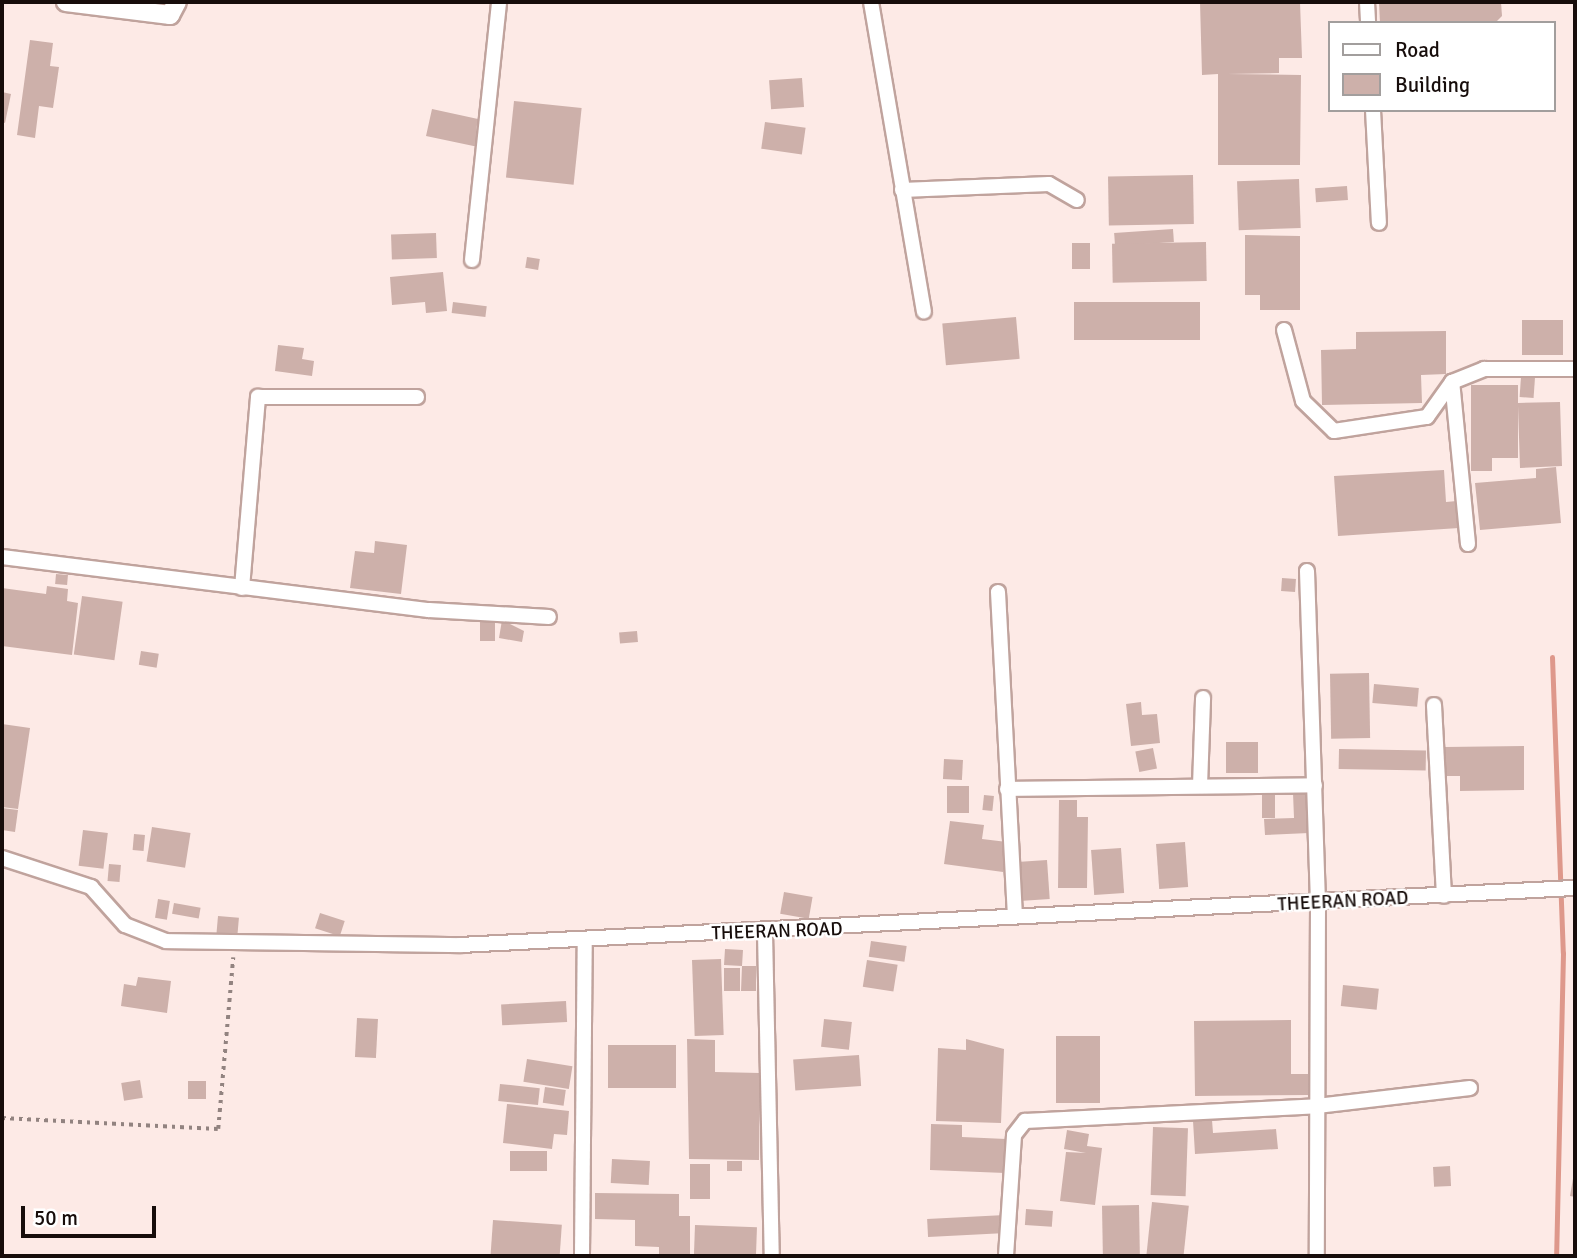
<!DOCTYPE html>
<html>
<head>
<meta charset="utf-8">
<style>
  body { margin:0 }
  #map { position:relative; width:1577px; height:1258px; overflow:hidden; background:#fdeae6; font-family:Signika,sans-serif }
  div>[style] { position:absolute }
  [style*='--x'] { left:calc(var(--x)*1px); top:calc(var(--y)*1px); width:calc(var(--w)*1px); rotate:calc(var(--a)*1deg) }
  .stream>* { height:5px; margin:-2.5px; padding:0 2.5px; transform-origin:2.5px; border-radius:2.5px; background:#de988b }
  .building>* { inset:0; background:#cdb0aa; transform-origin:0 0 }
  .path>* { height:3.5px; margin-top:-1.75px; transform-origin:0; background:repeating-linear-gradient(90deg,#928380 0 3.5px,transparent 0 8.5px) }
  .roads { filter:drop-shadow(2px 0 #c0a39d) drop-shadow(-2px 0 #c0a39d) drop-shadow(0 2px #c0a39d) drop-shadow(0 -2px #c0a39d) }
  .minor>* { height:14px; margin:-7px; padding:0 7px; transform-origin:7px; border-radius:7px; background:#fff }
  .tertiary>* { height:18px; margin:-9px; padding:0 9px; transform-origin:9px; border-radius:9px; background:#fff }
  span { translate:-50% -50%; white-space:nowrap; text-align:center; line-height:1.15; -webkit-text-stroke:5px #fff; paint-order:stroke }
  .street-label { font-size:19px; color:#170d0b }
  .frame { position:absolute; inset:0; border:4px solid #170d0b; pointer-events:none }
  .legend { position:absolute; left:1328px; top:21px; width:228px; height:91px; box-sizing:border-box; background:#fff; border:2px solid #a29e9d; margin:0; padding:9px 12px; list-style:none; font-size:21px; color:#170d0b }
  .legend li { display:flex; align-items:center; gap:14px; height:35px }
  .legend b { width:35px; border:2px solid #a29e9d }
  .scale { position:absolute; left:21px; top:1206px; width:135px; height:32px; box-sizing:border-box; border:4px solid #170d0b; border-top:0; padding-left:9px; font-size:21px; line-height:24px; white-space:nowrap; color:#170d0b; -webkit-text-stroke:5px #fff; paint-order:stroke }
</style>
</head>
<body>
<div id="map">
  <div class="stream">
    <div style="--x:1552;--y:657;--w:296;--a:87.9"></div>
    <div style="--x:1563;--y:953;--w:303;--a:91.3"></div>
  </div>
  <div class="building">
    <div style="clip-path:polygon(1200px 2px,1300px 2px,1302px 58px,1279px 58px,1279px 73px,1227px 74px,1301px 75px,1300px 165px,1218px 165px,1218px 74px,1202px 75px)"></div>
    <div style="clip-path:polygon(1379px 2px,1501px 2px,1502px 16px,1495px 23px,1380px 23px)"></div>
    <div style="clip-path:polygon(30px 40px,53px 43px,50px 66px,59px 67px,53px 108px,39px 106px,35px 138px,17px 135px)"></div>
    <div style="left:802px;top:78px;width:29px;height:33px;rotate:86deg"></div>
    <div style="clip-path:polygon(2px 92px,11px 94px,5px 123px,2px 122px)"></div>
    <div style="left:514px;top:101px;width:68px;height:77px;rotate:6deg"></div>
    <div style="clip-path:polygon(432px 109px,478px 119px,476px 131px,486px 133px,483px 148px,426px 136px)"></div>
    <div style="left:765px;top:122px;width:41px;height:27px;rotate:8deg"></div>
    <div style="left:1193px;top:175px;width:49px;height:85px;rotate:89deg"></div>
    <div style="left:1299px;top:179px;width:49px;height:62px;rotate:88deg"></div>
    <div style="left:1347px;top:186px;width:14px;height:32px;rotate:86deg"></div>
    <div style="left:1173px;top:229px;width:13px;height:59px;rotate:86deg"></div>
    <div style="left:436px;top:233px;width:25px;height:45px;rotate:88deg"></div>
    <div style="clip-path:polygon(1245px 235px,1300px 236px,1300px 310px,1260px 310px,1260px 295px,1245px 295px)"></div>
    <div style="left:1206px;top:242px;width:39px;height:94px;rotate:89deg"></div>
    <div style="left:1072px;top:243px;width:18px;height:26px"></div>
    <div style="left:527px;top:257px;width:13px;height:11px;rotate:9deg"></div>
    <div style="clip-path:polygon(443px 272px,447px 311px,426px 313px,425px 302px,392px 305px,390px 277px)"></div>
    <div style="left:453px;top:302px;width:34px;height:11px;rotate:7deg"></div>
    <div style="left:1200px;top:302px;width:38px;height:126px;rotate:90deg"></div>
    <div style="left:1016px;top:317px;width:42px;height:74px;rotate:85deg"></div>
    <div style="left:1522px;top:320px;width:41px;height:35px"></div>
    <div style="clip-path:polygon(1446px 331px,1446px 374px,1421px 375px,1422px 403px,1322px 405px,1321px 350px,1356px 349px,1356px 332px)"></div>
    <div style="clip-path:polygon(278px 345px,304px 348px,302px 359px,314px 361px,312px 376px,275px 371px)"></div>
    <div style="left:1521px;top:377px;width:14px;height:20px;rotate:4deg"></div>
    <div style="clip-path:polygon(1471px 385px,1518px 385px,1518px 403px,1560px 402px,1562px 466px,1520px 468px,1518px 406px,1518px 458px,1492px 458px,1492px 471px,1471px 471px)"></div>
    <div style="clip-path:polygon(1556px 467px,1561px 523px,1480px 530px,1475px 483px,1536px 478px,1536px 469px)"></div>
    <div style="clip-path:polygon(1444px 470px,1446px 502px,1457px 501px,1459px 528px,1338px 536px,1334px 476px)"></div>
    <div style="clip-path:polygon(375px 541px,407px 545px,401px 594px,350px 588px,355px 551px,374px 553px)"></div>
    <div style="left:56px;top:574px;width:12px;height:10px;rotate:5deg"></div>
    <div style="left:1282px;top:578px;width:14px;height:13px;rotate:4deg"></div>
    <div style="clip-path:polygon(47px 586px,68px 589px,67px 601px,78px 603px,72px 655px,2px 646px,2px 588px,46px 594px)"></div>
    <div style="left:82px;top:596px;width:41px;height:59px;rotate:8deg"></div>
    <div style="left:480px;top:619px;width:15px;height:22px"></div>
    <div style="clip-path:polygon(502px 620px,524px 631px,522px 642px,499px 638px)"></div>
    <div style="left:637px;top:631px;width:11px;height:18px;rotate:85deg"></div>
    <div style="left:141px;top:651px;width:18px;height:14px;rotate:9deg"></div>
    <div style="left:1369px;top:673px;width:65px;height:39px;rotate:89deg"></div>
    <div style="left:1374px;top:684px;width:45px;height:19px;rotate:5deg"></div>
    <div style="clip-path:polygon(1141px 702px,1142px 715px,1157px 714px,1160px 743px,1131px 746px,1126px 704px)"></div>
    <div style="clip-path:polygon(2px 724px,30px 728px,18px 809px,2px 807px)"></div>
    <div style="left:1226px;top:742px;width:32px;height:31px"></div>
    <div style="clip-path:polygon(1524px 746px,1524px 790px,1460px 791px,1460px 776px,1446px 776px,1445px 747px)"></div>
    <div style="left:1153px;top:748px;width:21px;height:18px;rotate:79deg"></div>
    <div style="left:1339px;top:749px;width:87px;height:20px;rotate:1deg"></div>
    <div style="left:944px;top:759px;width:19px;height:20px;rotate:3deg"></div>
    <div style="left:947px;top:786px;width:22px;height:27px"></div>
    <div style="clip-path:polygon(1308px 792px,1309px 833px,1265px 835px,1264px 819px,1294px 818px,1293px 793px)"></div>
    <div style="left:1262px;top:793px;width:13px;height:25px"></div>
    <div style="left:984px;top:795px;width:10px;height:15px;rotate:6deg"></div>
    <div style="clip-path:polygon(1059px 800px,1077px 800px,1077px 817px,1088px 817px,1087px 888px,1058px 888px)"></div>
    <div style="clip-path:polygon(2px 808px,18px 810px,15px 832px,2px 830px)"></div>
    <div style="clip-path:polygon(950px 821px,984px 825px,982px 839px,1007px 842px,1003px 872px,944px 864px)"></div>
    <div style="left:152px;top:827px;width:39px;height:35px;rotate:9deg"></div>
    <div style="left:83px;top:830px;width:25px;height:36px;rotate:7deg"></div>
    <div style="left:134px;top:834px;width:11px;height:16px;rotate:5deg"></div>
    <div style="left:1185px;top:842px;width:45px;height:29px;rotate:86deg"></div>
    <div style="left:1121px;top:848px;width:45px;height:30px;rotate:86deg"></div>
    <div style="left:1047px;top:860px;width:39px;height:30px;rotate:86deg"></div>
    <div style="left:109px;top:864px;width:12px;height:17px;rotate:5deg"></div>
    <div style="left:784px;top:892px;width:29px;height:22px;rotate:10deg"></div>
    <div style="left:158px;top:899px;width:12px;height:19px;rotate:9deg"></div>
    <div style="left:174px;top:903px;width:27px;height:11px;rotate:10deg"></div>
    <div style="left:320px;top:913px;width:26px;height:16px;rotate:18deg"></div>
    <div style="left:218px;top:916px;width:21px;height:17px;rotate:5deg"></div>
    <div style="left:871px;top:941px;width:36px;height:16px;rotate:8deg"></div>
    <div style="clip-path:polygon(725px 949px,743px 950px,742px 966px,756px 966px,756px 991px,741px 991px,742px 966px,724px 965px)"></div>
    <div style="left:721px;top:959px;width:76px;height:29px;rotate:88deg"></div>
    <div style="left:867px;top:960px;width:31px;height:27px;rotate:9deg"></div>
    <div style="left:724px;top:968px;width:16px;height:23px"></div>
    <div style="clip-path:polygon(138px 977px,171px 981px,167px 1013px,121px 1006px,124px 984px,136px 986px)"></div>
    <div style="left:1343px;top:985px;width:36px;height:21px;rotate:6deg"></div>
    <div style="left:566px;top:1001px;width:21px;height:65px;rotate:87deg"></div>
    <div style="left:357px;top:1018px;width:21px;height:39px;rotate:3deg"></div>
    <div style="left:824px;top:1019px;width:28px;height:28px;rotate:6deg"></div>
    <div style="clip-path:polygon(1291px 1020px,1291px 1074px,1308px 1074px,1308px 1095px,1195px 1096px,1194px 1021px)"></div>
    <div style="left:1056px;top:1036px;width:44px;height:67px"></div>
    <div style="clip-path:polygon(687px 1039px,715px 1040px,715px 1072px,760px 1073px,759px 1160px,689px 1159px)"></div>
    <div style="clip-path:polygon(966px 1039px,1004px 1049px,1001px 1123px,936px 1121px,938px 1048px,966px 1050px)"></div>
    <div style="left:608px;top:1045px;width:68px;height:43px"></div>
    <div style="left:859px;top:1055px;width:31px;height:66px;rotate:86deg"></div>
    <div style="left:527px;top:1059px;width:46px;height:23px;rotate:9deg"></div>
    <div style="left:140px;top:1080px;width:18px;height:19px;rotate:81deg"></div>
    <div style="left:188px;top:1081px;width:18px;height:18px"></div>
    <div style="left:500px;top:1084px;width:40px;height:17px;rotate:6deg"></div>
    <div style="left:545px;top:1087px;width:21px;height:16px;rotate:8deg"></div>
    <div style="clip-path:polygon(507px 1104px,569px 1111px,567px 1135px,554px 1134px,552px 1149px,503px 1143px)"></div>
    <div style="clip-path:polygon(1212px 1120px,1213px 1133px,1276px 1129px,1278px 1149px,1195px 1154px,1193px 1121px)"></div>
    <div style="clip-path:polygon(931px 1124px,962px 1125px,962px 1137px,1006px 1139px,1005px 1173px,930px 1170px)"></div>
    <div style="left:1153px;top:1127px;width:35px;height:68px;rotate:2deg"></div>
    <div style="clip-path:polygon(1067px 1130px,1089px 1134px,1087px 1146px,1102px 1148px,1095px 1205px,1060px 1201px,1066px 1152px,1086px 1153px,1064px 1149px)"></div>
    <div style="left:547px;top:1151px;width:20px;height:37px;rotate:90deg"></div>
    <div style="left:612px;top:1159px;width:38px;height:24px;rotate:3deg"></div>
    <div style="left:727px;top:1161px;width:15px;height:10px"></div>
    <div style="left:690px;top:1164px;width:20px;height:35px"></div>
    <div style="left:1450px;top:1166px;width:20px;height:17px;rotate:87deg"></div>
    <div style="clip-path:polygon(1575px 1167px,1575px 1197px,1570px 1196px)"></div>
    <div style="clip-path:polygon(595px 1193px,679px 1194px,679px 1216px,690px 1216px,690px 1256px,659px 1256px,659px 1247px,635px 1246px,635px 1220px,595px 1219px)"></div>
    <div style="left:1152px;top:1202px;width:37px;height:54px;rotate:6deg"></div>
    <div style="left:1139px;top:1205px;width:51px;height:37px;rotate:89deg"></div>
    <div style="left:1026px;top:1209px;width:27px;height:16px;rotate:4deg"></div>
    <div style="left:1005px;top:1215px;width:18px;height:78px;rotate:87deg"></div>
    <div style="left:493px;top:1220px;width:69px;height:34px;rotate:4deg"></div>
    <div style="left:695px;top:1225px;width:62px;height:31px;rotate:2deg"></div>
  </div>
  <div class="path">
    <div style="--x:2;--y:1118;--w:216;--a:2.9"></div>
    <div style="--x:218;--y:1129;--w:172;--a:-85"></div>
  </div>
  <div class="roads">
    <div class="minor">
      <div style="--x:871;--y:2;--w:314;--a:80.3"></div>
      <div style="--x:1367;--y:2;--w:21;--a:87"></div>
      <div style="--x:1373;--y:110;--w:113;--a:87"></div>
      <div style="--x:902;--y:190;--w:147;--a:-2.3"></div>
      <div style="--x:1049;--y:184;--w:32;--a:30"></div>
      <div style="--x:472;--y:260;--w:259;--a:-84"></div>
      <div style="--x:1284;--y:330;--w:73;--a:75"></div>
      <div style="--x:1303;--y:401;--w:43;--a:44.1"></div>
      <div style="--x:1334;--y:431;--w:94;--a:-8.6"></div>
      <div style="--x:1427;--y:417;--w:43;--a:-54.5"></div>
      <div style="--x:1468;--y:544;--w:163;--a:-95.6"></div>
      <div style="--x:1452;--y:382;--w:35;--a:-22"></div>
      <div style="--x:1484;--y:369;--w:91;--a:0"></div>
      <div style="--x:2;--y:557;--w:430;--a:7.1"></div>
      <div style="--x:429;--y:610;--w:120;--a:3.3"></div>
      <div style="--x:1307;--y:571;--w:334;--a:88.1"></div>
      <div style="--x:1318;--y:905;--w:351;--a:90.2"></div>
      <div style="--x:242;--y:588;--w:192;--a:-85.2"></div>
      <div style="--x:258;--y:397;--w:159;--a:0"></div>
      <div style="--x:998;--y:592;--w:320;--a:87"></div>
      <div style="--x:1434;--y:705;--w:191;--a:87"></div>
      <div style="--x:1200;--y:786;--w:88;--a:-88"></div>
      <div style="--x:1007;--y:789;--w:308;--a:-0.7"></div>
      <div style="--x:2;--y:858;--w:94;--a:18"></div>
      <div style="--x:91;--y:887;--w:51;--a:48.2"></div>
      <div style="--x:125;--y:925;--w:44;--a:21.3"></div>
      <div style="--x:166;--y:941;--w:294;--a:0.8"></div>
      <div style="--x:460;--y:945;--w:1116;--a:-2.93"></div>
      <div style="--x:765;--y:933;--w:323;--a:88.8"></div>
      <div style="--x:582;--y:1256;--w:316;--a:-89.5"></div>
      <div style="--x:1006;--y:1256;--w:121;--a:-86.2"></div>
      <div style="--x:1014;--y:1135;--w:18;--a:-52"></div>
      <div style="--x:1025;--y:1121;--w:292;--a:-2.9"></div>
      <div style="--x:1317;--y:1106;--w:154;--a:-6.7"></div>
    </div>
    <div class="tertiary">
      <div style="--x:66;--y:2;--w:105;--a:7.1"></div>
      <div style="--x:170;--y:15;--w:15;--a:-62"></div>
    </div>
  </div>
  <div class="street-label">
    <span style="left:1343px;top:902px;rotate:-3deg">THEERAN ROAD</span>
    <span style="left:777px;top:932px;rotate:-2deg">THEERAN ROAD</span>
  </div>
  <div class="frame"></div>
  <ul class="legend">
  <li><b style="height:9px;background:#fff"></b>Road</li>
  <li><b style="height:19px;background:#cdb0aa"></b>Building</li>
  </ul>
  <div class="scale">50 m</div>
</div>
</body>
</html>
